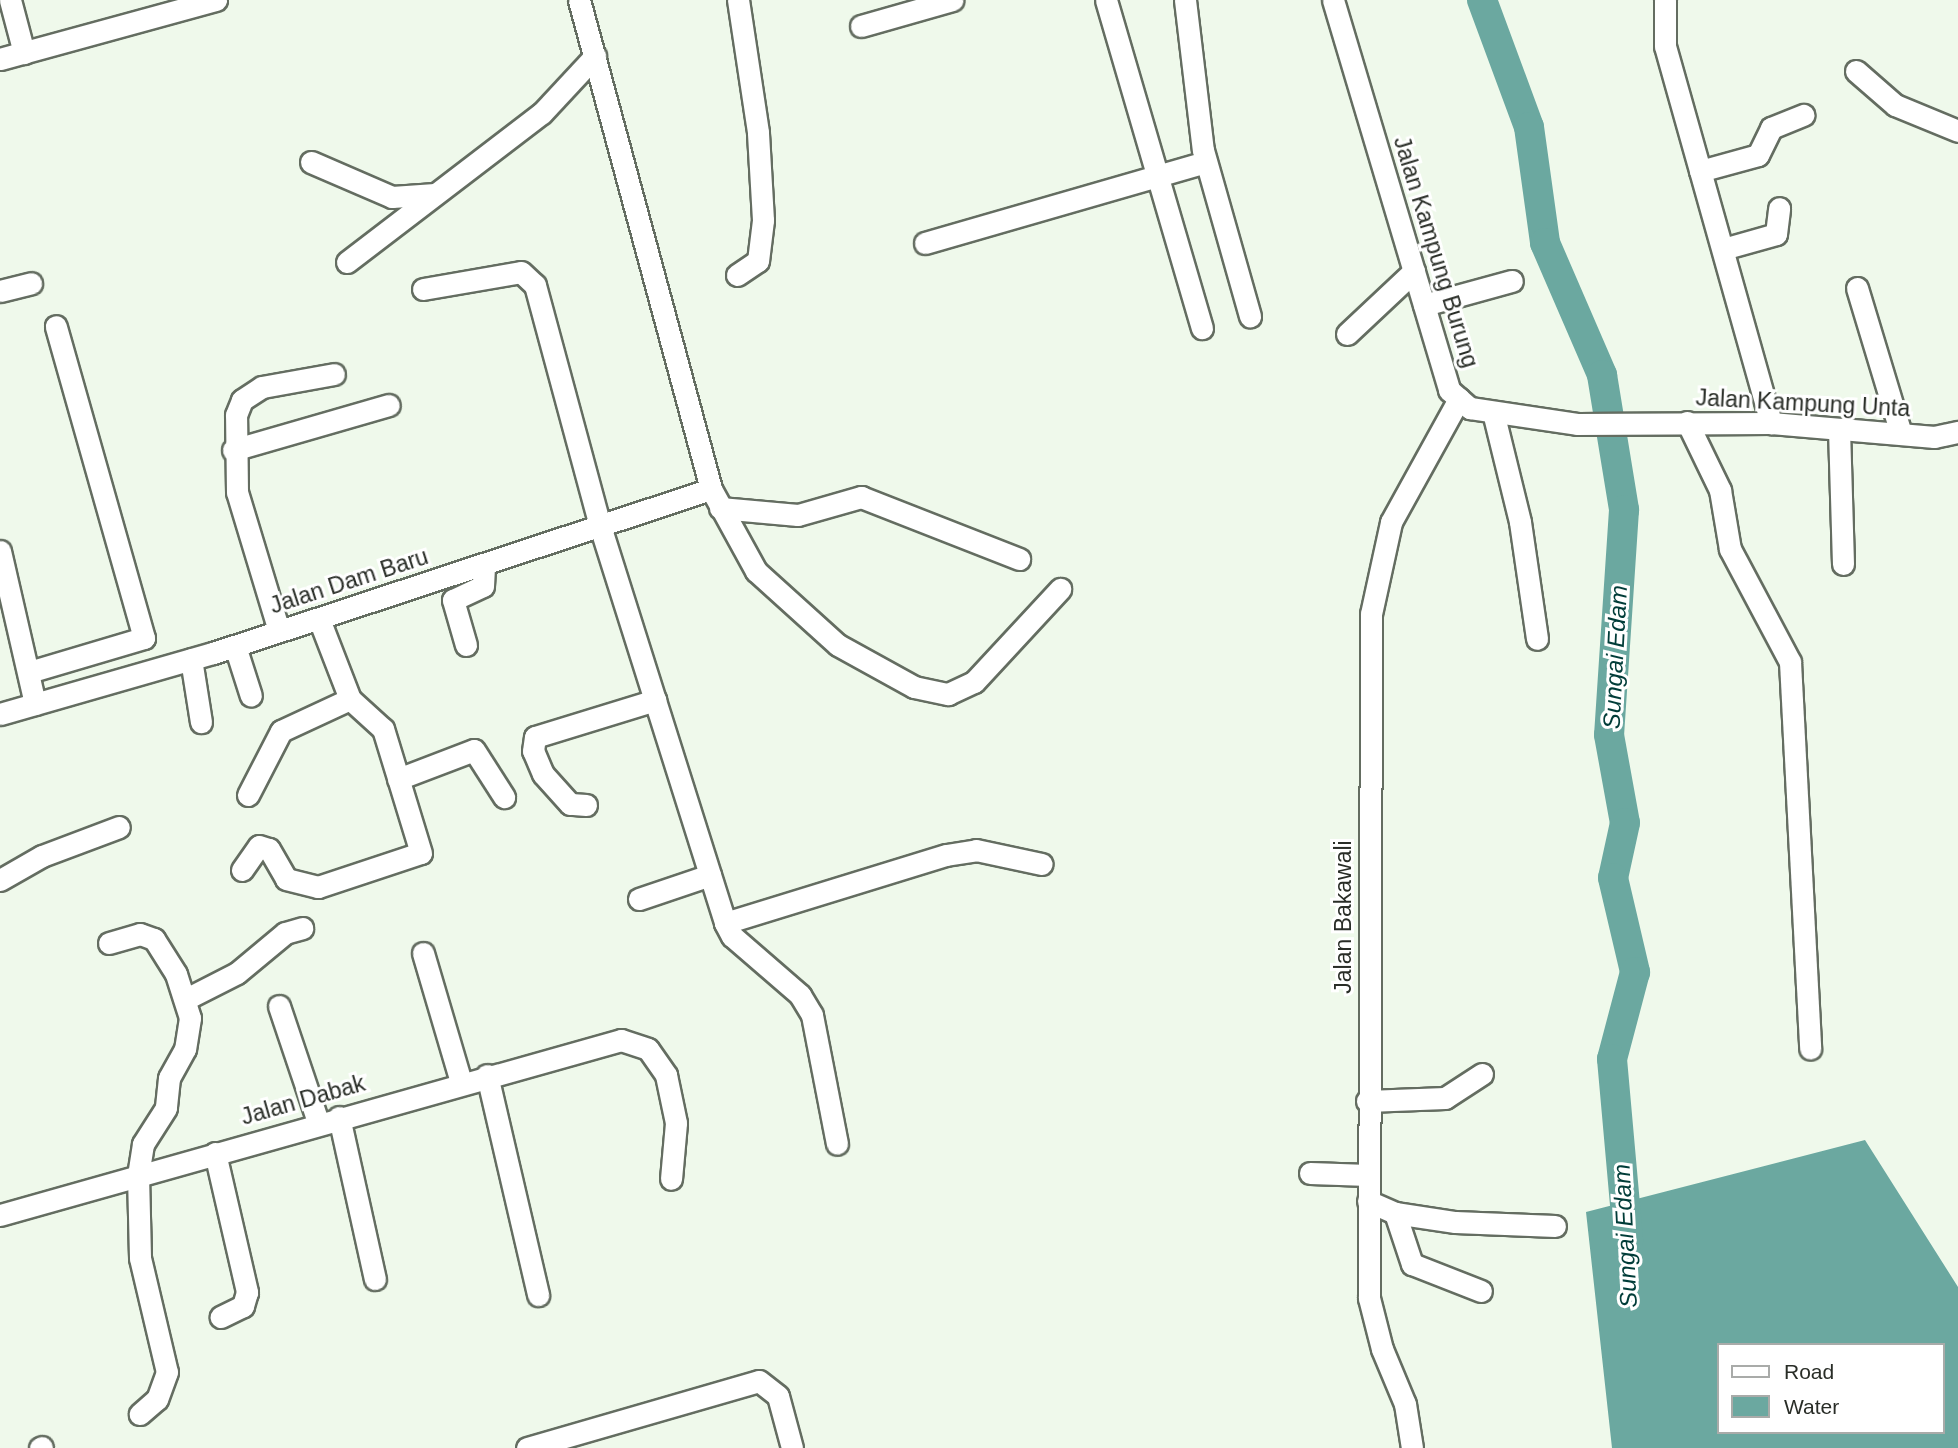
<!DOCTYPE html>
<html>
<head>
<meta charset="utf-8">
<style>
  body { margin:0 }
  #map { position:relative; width:1958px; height:1448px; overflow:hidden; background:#eff9eb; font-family:Helvetica,sans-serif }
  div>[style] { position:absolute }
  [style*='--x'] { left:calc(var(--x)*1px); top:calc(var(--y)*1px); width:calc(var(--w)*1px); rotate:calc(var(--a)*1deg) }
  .water>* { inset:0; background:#6ba8a0 }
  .river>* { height:30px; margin:-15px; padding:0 15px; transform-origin:15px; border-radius:15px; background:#6ba8a0 }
  .roads { filter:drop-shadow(2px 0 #646d61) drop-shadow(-2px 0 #646d61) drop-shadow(0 2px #646d61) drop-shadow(0 -2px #646d61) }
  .minor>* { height:21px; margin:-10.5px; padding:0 10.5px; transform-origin:10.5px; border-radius:10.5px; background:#fff }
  span { translate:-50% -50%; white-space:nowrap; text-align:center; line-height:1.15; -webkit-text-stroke:6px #fff; paint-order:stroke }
  .street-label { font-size:23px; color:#292d27 }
  .water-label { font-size:24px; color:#003c38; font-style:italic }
  .legend { position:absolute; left:1717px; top:1343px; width:228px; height:91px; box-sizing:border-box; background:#fff; border:2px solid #a9aba9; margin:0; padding:9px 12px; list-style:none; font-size:21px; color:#292d27 }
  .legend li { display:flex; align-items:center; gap:14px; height:35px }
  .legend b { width:35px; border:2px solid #a9aba9 }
</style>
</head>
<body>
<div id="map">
  <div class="water">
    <div style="clip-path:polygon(evenodd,1865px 1140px,1958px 1287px,1958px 1448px,1612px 1448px,1586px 1212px,1865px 1140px,1718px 1345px,1942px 1345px,1942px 1432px,1718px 1432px,1718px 1345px)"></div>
  </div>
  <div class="river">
    <div style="--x:1482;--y:0;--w:135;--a:69.7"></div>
    <div style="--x:1529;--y:127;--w:117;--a:82.1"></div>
    <div style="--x:1545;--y:243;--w:144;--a:66.6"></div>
    <div style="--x:1602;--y:375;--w:137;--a:80.7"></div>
    <div style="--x:1624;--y:510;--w:225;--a:93.8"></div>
    <div style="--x:1609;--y:735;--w:89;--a:79.7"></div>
    <div style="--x:1625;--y:823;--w:56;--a:102.3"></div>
    <div style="--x:1613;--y:878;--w:97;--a:76.8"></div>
    <div style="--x:1635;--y:972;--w:90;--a:104.8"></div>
    <div style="--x:1612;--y:1059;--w:182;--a:84.9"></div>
  </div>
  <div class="roads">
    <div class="minor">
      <div style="--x:10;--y:0;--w:55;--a:75.2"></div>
      <div style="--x:579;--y:0;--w:507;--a:74.89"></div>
      <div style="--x:711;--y:489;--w:94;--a:61.2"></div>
      <div style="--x:756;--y:571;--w:110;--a:42.1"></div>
      <div style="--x:838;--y:645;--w:87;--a:28.9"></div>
      <div style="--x:914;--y:687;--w:35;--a:12"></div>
      <div style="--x:948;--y:694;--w:29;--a:-25"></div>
      <div style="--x:974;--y:682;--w:127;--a:-47.2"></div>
      <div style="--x:1106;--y:0;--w:342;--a:73.7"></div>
      <div style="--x:1185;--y:0;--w:151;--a:83.2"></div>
      <div style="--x:1203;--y:150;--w:173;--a:74.2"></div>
      <div style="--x:1333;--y:0;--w:407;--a:73.4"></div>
      <div style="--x:1449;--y:390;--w:28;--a:41"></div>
      <div style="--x:1470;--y:408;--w:108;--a:8.5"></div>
      <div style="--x:1577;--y:424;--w:194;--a:-0.3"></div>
      <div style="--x:1771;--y:423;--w:164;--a:4.9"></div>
      <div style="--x:1934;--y:437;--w:25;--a:-12"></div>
      <div style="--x:1665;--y:0;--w:46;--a:90"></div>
      <div style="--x:1665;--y:46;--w:392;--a:74.3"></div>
      <div style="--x:861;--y:26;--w:95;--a:-15.9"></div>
      <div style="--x:0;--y:59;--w:224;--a:-15.3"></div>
      <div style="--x:1856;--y:71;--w:52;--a:41.1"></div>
      <div style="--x:1895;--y:105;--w:68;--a:22.4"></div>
      <div style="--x:311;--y:162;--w:88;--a:23.4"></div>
      <div style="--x:392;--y:197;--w:43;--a:-4"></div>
      <div style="--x:1700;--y:171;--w:60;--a:-15.4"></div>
      <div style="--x:1758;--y:155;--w:30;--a:-64"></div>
      <div style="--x:1771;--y:128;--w:35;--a:-22"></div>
      <div style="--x:925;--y:243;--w:292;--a:-16.1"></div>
      <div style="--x:1723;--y:249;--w:55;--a:-15.8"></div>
      <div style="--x:1776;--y:234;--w:26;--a:-83"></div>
      <div style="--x:347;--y:262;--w:245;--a:-37.4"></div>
      <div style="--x:542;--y:113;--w:78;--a:-47.1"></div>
      <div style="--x:737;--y:275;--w:25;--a:-34"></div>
      <div style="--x:758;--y:261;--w:41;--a:-83"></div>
      <div style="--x:763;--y:220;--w:88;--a:-93.3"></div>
      <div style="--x:758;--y:132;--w:134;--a:-98.6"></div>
      <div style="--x:1857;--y:288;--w:152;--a:73.2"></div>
      <div style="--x:423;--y:289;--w:99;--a:-9.8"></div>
      <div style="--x:521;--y:272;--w:19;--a:43"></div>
      <div style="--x:535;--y:285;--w:253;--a:74.9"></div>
      <div style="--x:601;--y:529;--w:413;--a:72.5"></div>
      <div style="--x:725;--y:923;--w:15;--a:62"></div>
      <div style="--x:732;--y:936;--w:90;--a:40.9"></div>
      <div style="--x:800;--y:995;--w:23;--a:59"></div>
      <div style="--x:812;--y:1015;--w:131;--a:79"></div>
      <div style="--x:0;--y:291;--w:32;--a:-14"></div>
      <div style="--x:1424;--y:305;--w:91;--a:-15.3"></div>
      <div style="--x:1347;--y:334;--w:92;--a:-43.2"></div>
      <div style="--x:1494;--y:416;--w:109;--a:76.2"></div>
      <div style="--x:1520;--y:522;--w:118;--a:81.7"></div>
      <div style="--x:1687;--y:422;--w:76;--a:64.1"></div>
      <div style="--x:1720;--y:490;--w:60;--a:80.4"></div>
      <div style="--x:1730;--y:549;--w:128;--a:62"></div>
      <div style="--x:1790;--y:662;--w:387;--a:87"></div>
      <div style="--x:1839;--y:429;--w:135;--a:88.3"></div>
      <div style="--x:233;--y:450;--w:162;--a:-16.1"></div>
      <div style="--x:720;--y:508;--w:78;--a:5.1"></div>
      <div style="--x:798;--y:515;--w:66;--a:-15.9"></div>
      <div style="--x:861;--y:497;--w:170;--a:21.4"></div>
      <div style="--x:0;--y:551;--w:157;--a:77.1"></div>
      <div style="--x:279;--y:631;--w:145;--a:-106.8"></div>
      <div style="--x:237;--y:492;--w:77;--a:-90.7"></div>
      <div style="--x:236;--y:415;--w:16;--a:-68"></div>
      <div style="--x:242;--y:400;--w:24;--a:-33"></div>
      <div style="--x:262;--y:387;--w:73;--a:-10.2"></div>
      <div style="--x:466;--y:645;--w:47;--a:-106.1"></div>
      <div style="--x:453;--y:600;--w:33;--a:-25"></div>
      <div style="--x:483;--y:586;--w:20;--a:-87"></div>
      <div style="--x:235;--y:646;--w:52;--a:72.3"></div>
      <div style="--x:191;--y:659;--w:64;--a:81"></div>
      <div style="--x:29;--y:672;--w:120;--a:-16.5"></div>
      <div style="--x:144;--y:638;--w:324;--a:-105.8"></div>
      <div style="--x:0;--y:714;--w:222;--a:-16"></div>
      <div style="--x:213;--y:653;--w:524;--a:-18.23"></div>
      <div style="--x:398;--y:779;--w:81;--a:-20.9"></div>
      <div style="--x:474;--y:750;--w:56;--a:57.4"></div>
      <div style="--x:248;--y:795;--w:72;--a:-62.7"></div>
      <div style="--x:281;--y:731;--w:76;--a:-24.9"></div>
      <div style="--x:586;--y:805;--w:16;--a:-176"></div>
      <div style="--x:570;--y:804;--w:40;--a:-132"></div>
      <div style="--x:543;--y:774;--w:25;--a:-113"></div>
      <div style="--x:533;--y:751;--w:14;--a:-82"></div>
      <div style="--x:535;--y:737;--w:126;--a:-17.1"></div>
      <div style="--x:242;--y:870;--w:29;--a:-55"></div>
      <div style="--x:259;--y:846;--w:10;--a:17"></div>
      <div style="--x:269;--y:849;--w:34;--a:60"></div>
      <div style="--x:286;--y:879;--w:33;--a:14"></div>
      <div style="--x:318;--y:887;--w:108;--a:-18.3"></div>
      <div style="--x:421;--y:853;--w:130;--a:-107"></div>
      <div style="--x:383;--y:729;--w:45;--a:-137.7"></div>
      <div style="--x:350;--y:699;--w:86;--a:-111.2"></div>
      <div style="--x:0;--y:880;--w:48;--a:-29.7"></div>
      <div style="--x:42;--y:856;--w:82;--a:-20.6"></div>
      <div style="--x:639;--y:899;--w:75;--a:-18.7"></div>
      <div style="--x:725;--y:923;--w:231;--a:-17.1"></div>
      <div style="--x:946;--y:855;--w:30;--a:-9"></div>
      <div style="--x:976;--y:850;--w:67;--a:12"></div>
      <div style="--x:109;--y:943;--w:32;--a:-16"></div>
      <div style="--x:140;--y:934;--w:15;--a:20"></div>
      <div style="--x:154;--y:939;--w:41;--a:57.8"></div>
      <div style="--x:176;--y:974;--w:46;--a:72.3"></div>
      <div style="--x:190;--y:1018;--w:31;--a:99"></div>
      <div style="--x:185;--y:1049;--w:33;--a:119"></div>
      <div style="--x:169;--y:1078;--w:30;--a:96"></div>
      <div style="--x:166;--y:1108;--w:43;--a:122.6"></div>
      <div style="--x:143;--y:1144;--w:31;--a:99"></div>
      <div style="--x:138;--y:1175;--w:83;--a:88.6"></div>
      <div style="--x:140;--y:1258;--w:117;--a:76.7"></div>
      <div style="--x:167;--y:1372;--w:29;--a:110"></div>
      <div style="--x:157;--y:1399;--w:23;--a:139"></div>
      <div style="--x:423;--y:953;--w:134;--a:73.6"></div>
      <div style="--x:186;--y:999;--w:57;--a:-27"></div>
      <div style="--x:237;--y:973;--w:62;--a:-39.8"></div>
      <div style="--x:285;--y:933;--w:18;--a:-16"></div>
      <div style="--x:279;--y:1006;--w:122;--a:71.4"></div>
      <div style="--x:487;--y:1075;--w:226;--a:76.9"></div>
      <div style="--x:1367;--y:1101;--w:78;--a:-2.2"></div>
      <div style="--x:1445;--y:1098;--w:44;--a:-33"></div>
      <div style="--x:339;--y:1117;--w:166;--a:77.5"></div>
      <div style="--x:215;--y:1153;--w:143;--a:77"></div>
      <div style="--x:247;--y:1292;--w:15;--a:106"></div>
      <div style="--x:243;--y:1306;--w:25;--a:154"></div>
      <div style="--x:1310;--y:1173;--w:58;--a:2"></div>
      <div style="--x:1368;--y:1201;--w:30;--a:24"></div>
      <div style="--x:1395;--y:1213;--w:61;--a:8.5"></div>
      <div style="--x:1455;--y:1222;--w:100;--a:2.3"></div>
      <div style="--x:1395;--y:1213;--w:54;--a:71.6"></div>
      <div style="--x:1412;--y:1264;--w:74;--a:21.4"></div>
      <div style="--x:0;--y:1215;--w:645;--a:-15.74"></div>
      <div style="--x:621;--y:1040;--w:28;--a:18"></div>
      <div style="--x:648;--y:1049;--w:32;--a:55"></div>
      <div style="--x:666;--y:1075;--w:49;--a:78.2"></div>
      <div style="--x:676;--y:1123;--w:56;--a:95.1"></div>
      <div style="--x:40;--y:1448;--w:2;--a:-27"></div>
      <div style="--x:527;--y:1448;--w:241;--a:-16.1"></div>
      <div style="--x:759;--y:1381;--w:24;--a:38"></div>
      <div style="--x:778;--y:1396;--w:54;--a:74.9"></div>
      <div style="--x:1412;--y:1448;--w:45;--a:-99"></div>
      <div style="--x:1405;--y:1404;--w:60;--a:-112.7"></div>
      <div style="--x:1382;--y:1349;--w:53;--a:-104.3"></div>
      <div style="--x:1369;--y:1298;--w:684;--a:-89.83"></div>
      <div style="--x:1371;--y:614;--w:94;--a:-77.7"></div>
      <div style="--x:1391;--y:522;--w:141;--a:-61.1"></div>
    </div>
  </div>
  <div class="street-label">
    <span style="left:1436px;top:252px;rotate:73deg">Jalan Kampung Burung</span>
    <span style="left:1803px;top:403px;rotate:3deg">Jalan Kampung Unta</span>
    <span style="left:349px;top:581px;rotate:-18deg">Jalan Dam Baru</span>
    <span style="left:1343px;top:917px;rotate:-90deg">Jalan Bakawali</span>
    <span style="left:303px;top:1100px;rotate:-16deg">Jalan Dabak</span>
  </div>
  <div class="water-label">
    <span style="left:1615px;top:657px;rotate:-87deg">Sungai Edam</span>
    <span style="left:1625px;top:1236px;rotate:-93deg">Sungai Edam</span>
  </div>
  <ul class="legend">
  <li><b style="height:9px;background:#fff"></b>Road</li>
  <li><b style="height:19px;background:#6ba8a0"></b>Water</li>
  </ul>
</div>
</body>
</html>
